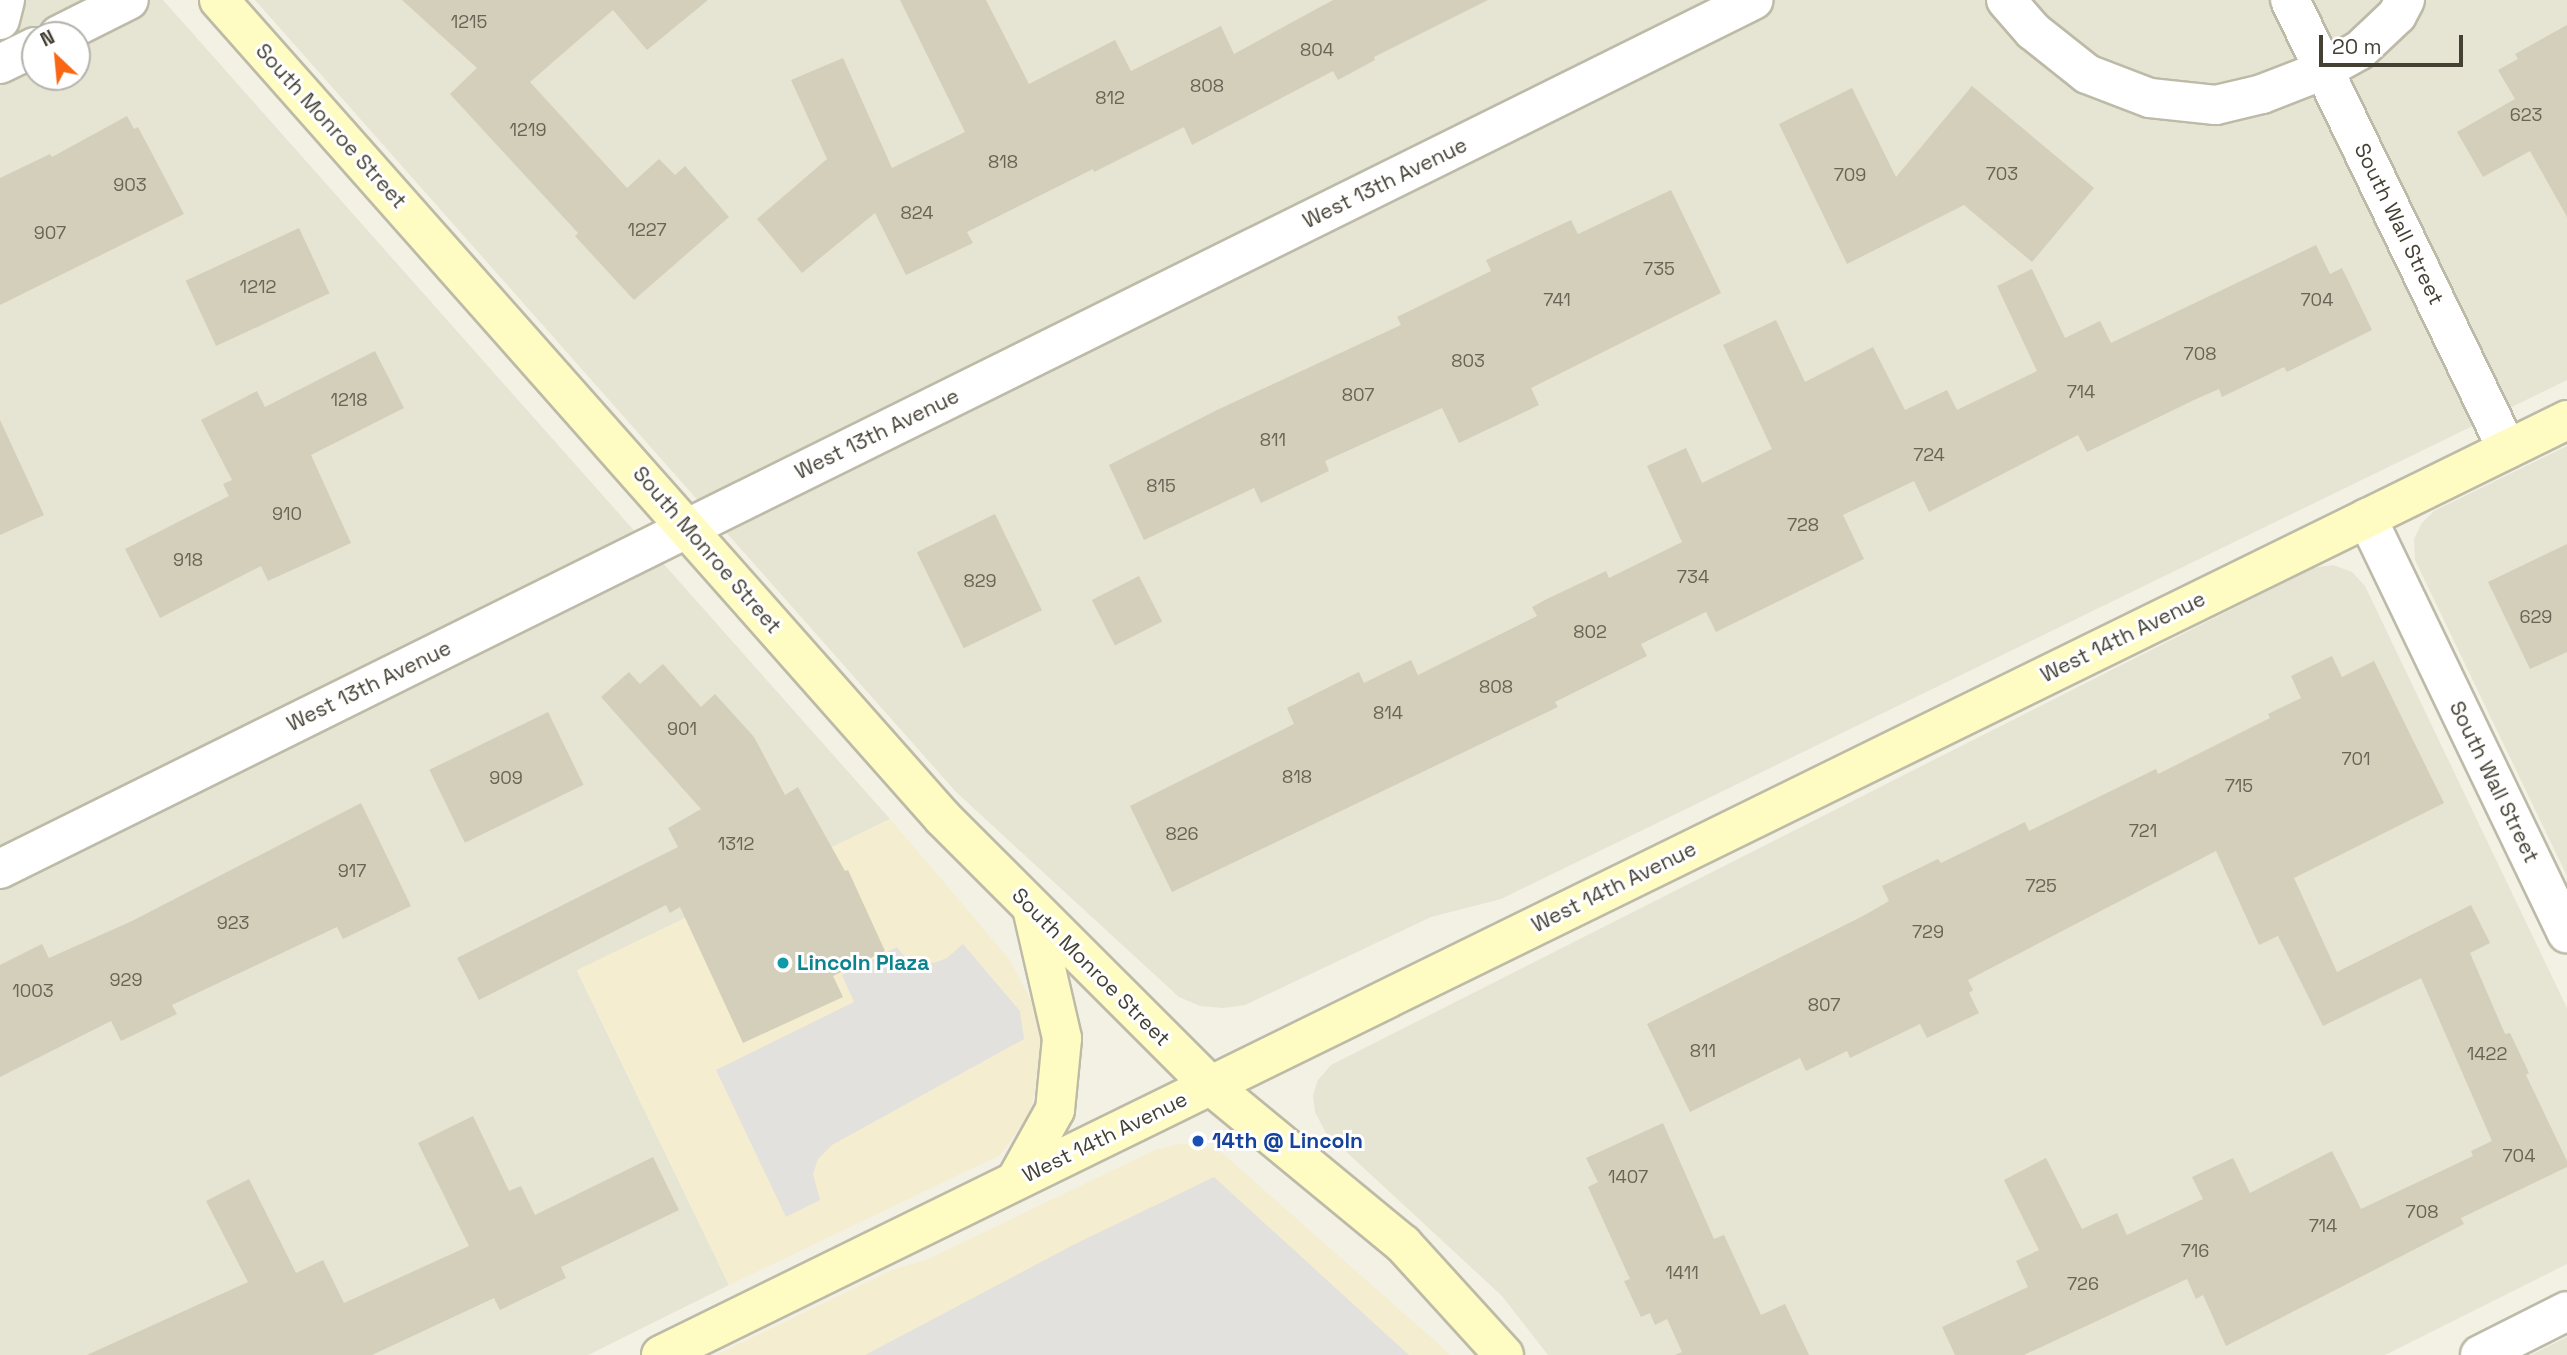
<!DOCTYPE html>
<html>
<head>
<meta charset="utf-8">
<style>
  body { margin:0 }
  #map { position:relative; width:2567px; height:1355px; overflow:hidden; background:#f2f1e4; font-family:"Space Grotesk",sans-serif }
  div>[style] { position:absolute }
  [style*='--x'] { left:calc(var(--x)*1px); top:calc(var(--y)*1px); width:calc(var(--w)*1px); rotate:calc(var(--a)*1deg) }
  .residential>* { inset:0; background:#e6e4d2 }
  .commercial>* { inset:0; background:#f4edcf }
  .parking>* { inset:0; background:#e3e1dd }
  .building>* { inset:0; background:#d4cfba; transform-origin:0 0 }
  .roads { filter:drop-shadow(2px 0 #bdbaa7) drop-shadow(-2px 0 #bdbaa7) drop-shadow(0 2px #bdbaa7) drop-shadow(0 -2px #bdbaa7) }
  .street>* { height:38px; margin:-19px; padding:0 19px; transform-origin:19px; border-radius:19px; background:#fff }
  .secondary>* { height:38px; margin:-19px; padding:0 19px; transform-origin:19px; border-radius:19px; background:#fefcc2 }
  .dots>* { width:19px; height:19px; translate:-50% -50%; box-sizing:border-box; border:4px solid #fff; border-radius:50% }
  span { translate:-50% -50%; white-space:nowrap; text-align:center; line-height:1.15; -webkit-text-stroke:6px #fff; paint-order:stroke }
  .number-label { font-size:18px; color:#686456 }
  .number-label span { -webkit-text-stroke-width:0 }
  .street-label { font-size:21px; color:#444134 }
  .culture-label { font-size:21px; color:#0d838f; font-weight:700 }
  .left { translate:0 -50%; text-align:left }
  .transit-label { font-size:21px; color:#164399; font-weight:700 }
  .north { position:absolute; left:21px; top:21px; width:70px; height:70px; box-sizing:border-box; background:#fff; border:2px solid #b4b3ae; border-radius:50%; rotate:334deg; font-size:19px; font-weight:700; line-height:28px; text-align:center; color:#444134 }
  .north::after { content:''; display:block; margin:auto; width:24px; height:32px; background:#f96714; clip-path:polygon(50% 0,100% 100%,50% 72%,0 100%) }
  .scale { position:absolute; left:2319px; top:35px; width:144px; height:32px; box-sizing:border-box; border:4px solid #444134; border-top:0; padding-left:9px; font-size:21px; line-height:24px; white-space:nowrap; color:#444134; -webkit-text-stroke:5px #fff; paint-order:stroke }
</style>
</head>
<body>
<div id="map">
  <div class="residential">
    <div style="clip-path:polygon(evenodd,0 0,163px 0,890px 819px,577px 971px,729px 1285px,588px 1355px,0 1355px,0 0,35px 35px,77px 35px,77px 77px,35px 77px,35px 35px)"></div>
    <div style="clip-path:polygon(255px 0,2567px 0,2567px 380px,1501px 899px,1431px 917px,1245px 1005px,1223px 1008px,1200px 1006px,1179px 997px,956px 792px)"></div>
    <div style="clip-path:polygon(2567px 446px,2567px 876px,2415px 560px,2414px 539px,2422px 523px,2434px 511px)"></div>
    <div style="clip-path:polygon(2333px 565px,2352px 572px,2365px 586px,2567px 1008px,2567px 1264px,2385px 1355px,1548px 1355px,1502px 1296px,1326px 1133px,1315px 1112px,1313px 1095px,1318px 1080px,1331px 1065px,2313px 568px)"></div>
    <div style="clip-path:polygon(2567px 1337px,2567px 1355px,2531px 1355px)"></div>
  </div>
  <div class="commercial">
    <div style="clip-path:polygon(890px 819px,1010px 960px,1039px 1016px,1041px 1069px,1029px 1115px,1000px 1155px,729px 1285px,577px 970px)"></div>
    <div style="clip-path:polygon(1178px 1144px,1200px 1145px,1220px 1151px,1451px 1355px,716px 1355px,894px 1269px,926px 1260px,1155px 1150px)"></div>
  </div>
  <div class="parking">
    <div style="clip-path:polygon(963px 944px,1020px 1011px,1024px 1039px,832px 1145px,818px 1159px,813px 1174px,820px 1200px,786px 1217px,716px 1070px,854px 1002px,842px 975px,897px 947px,904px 956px,917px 961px,934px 963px,947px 958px)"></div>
    <div style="clip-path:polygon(1214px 1177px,1409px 1355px,865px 1355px,1075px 1244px)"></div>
  </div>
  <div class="building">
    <div style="clip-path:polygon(402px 0,708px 0,647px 50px,613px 10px,530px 82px,627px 188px,659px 159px,675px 175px,685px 166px,729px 217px,634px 300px,575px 236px,578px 233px,450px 94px,477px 68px)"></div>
    <div style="clip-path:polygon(900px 0,986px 0,1029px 84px,1115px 40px,1131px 71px,1221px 26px,1234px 54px,1333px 0,1488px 0,1374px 57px,1375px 60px,1338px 80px,1333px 71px,1192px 145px,1184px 127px,1094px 172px,1093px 169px,967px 232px,973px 243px,906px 275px,875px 213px,802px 273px,757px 219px,827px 159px,791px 80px,843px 58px,892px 168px,965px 132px)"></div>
    <div style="clip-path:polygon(2567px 25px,2567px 217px,2530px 151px,2483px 177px,2457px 132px,2515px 99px,2498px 70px,2518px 59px,2515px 54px)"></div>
    <div style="clip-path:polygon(1972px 86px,2094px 188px,2032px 262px,1964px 205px,1847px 264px,1779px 124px,1852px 88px,1896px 177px)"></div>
    <div style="clip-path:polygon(127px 116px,134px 129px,138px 127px,184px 214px,0 305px,0 178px,50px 154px,52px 157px)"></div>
    <div style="clip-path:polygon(1671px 190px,1721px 293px,1531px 388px,1539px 405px,1459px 443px,1442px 408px,1325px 461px,1329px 471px,1261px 503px,1254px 488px,1144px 540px,1109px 465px,1217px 410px,1401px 325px,1397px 317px,1491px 271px,1486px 260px,1571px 220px,1578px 234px)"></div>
    <div style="left:299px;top:228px;width:72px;height:125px;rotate:65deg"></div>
    <div style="clip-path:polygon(2316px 245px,2330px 274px,2342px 268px,2372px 330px,2287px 372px,2284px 367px,2222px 397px,2219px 389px,2194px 400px,2087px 452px,2078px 435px,1929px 512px,1914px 481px,1843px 515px,1864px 559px,1716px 632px,1706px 612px,1641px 644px,1647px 656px,1555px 702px,1558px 707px,1172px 892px,1130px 806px,1294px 724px,1287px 708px,1359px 672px,1364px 683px,1411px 660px,1418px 675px,1537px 616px,1532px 607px,1547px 599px,1606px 571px,1609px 578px,1682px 542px,1647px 466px,1686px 448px,1702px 483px,1772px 449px,1723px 345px,1776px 320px,1805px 382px,1873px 347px,1905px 410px,1947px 390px,1957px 410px,2037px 371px,1997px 286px,2032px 269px,2065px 338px,2100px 321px,2111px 343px)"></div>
    <div style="clip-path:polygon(375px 351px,404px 408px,311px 455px,351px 543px,268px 581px,261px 566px,160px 618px,125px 549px,229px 496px,223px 484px,232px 480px,201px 420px,257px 391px,265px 407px)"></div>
    <div style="clip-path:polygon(0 420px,44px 515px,0 535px)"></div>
    <div style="left:995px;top:514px;width:107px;height:87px;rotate:64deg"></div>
    <div style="clip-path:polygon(2567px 544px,2567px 652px,2530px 669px,2488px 582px)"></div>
    <div style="left:1139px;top:576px;width:51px;height:53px;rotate:63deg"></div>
    <div style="clip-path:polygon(2332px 656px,2342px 677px,2374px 661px,2444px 803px,2294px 878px,2337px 972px,2471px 905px,2490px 943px,2470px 953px,2505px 1034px,2510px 1033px,2529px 1073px,2526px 1075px,2567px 1161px,2567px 1167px,2461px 1218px,2464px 1224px,2226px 1346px,2203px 1295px,2196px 1299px,2187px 1279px,2024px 1355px,1955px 1355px,1942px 1327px,2028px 1287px,2016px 1261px,2039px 1250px,2004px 1180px,2046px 1158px,2082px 1229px,2117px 1213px,2127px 1235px,2203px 1199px,2192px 1177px,2233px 1158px,2250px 1193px,2332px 1151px,2361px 1209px,2473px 1156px,2471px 1151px,2492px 1141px,2421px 978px,2323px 1026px,2278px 936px,2259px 945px,2216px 851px,1968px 980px,1973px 990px,1969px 993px,1979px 1013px,1927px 1038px,1920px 1024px,1850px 1058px,1847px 1051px,1806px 1071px,1800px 1058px,1690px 1112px,1647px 1024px,1863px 916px,1889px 901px,1882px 886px,1938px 859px,1941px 863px,2025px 822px,2029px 831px,2156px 769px,2158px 774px,2270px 718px,2268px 714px,2301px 698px,2291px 676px)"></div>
    <div style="clip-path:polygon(663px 664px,701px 707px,715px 694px,754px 737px,785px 795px,798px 787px,845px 871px,848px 870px,885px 951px,833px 976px,843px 997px,743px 1043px,680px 907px,670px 913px,666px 905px,479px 1000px,457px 958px,678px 847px,668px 828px,701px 809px,601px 697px,629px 672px,640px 684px)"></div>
    <div style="left:548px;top:712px;width:81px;height:132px;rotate:64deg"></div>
    <div style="clip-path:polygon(361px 803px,411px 906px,343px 939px,337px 927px,172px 1005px,177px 1014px,121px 1041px,111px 1021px,0 1077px,0 965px,42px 944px,49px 958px,132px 921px)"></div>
    <div style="clip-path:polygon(473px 1116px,509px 1191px,521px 1186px,535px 1215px,653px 1157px,679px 1210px,561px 1267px,566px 1278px,500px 1310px,494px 1298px,372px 1355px,87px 1355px,248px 1282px,206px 1201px,249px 1179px,296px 1273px,323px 1260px,344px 1303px,469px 1246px,418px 1143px)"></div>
    <div style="clip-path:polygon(1663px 1123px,1714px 1239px,1724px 1235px,1761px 1315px,1785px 1304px,1809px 1355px,1675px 1355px,1682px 1352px,1667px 1319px,1655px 1325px,1650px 1313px,1641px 1317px,1624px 1281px,1630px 1279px,1588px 1187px,1598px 1182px,1586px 1158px)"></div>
  </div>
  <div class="roads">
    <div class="street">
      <div style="--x:2006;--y:0;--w:41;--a:48.9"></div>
      <div style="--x:2033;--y:31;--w:69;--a:38.5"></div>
      <div style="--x:2087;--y:74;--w:67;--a:20.9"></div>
      <div style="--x:2150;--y:98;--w:66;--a:6.1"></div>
      <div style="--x:2216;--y:105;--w:47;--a:-13.4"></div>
      <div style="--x:2262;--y:94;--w:66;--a:-21.2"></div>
      <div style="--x:2324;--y:70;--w:41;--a:-29.1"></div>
      <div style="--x:2360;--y:50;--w:51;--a:-43.4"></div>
      <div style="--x:2397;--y:15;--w:17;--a:-62"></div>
      <div style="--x:2290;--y:0;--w:499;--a:64.2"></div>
      <div style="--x:0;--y:20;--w:21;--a:-76"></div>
      <div style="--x:59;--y:35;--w:78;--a:-26.6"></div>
      <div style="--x:0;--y:64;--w:39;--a:-26"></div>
      <div style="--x:2367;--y:518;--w:461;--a:64.3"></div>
      <div style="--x:0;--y:869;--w:1957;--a:-26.36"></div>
      <div style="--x:2480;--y:1355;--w:97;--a:-26.8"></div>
    </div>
    <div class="secondary">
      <div style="--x:219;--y:0;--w:1092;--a:48.49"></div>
      <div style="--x:943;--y:818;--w:378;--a:45"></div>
      <div style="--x:1210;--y:1085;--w:250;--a:39.5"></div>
      <div style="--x:1403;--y:1244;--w:150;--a:47.7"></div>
      <div style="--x:1016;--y:1180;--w:80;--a:-60.9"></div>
      <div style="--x:1055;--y:1110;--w:72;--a:-84.4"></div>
      <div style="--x:1062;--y:1038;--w:133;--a:-103"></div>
      <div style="--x:661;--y:1355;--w:2123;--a:-26.13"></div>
    </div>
  </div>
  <div class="dots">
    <div style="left:783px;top:963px;background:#0f9aa8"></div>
    <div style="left:1198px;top:1141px;background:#1a4fb4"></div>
  </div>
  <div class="number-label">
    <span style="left:469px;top:22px">1215</span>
    <span style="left:1317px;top:50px">804</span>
    <span style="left:1207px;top:86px">808</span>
    <span style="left:1110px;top:98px">812</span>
    <span style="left:2526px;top:115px">623</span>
    <span style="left:528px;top:130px">1219</span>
    <span style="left:1003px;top:162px">818</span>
    <span style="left:2002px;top:174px">703</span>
    <span style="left:1850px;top:175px">709</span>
    <span style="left:130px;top:185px">903</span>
    <span style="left:917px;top:213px">824</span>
    <span style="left:647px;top:230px">1227</span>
    <span style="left:50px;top:233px">907</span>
    <span style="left:1659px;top:269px">735</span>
    <span style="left:258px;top:287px">1212</span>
    <span style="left:1557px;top:300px">741</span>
    <span style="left:2317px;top:300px">704</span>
    <span style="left:2200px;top:354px">708</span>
    <span style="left:1468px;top:361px">803</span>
    <span style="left:2081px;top:392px">714</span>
    <span style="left:1358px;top:395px">807</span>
    <span style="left:349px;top:400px">1218</span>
    <span style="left:1273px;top:440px">811</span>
    <span style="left:1929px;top:455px">724</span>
    <span style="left:1161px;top:486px">815</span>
    <span style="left:287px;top:514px">910</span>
    <span style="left:1803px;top:525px">728</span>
    <span style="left:188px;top:560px">918</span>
    <span style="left:1693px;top:577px">734</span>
    <span style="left:980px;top:581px">829</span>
    <span style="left:2536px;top:617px">629</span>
    <span style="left:1590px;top:632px">802</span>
    <span style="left:1496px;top:687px">808</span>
    <span style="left:1388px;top:713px">814</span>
    <span style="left:682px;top:729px">901</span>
    <span style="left:2356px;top:759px">701</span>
    <span style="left:1297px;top:777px">818</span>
    <span style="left:506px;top:778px">909</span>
    <span style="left:2239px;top:786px">715</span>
    <span style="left:2143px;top:831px">721</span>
    <span style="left:1182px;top:834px">826</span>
    <span style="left:736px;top:844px">1312</span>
    <span style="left:352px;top:871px">917</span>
    <span style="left:2041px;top:886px">725</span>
    <span style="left:233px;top:923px">923</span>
    <span style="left:1928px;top:932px">729</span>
    <span style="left:126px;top:980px">929</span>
    <span style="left:33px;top:991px">1003</span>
    <span style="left:1824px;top:1005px">807</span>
    <span style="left:1703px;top:1051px">811</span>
    <span style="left:2487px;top:1054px">1422</span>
    <span style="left:2519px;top:1156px">704</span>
    <span style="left:1628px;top:1177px">1407</span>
    <span style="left:2422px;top:1212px">708</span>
    <span style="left:2323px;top:1226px">714</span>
    <span style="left:2195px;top:1251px">716</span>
    <span style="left:1682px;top:1273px">1411</span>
    <span style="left:2083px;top:1284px">726</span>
  </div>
  <div class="street-label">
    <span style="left:331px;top:126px;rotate:48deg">South Monroe Street</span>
    <span style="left:1385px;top:183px;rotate:-26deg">West 13th Avenue</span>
    <span style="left:2399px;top:224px;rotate:64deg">South Wall Street</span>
    <span style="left:877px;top:434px;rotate:-26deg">West 13th Avenue</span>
    <span style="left:707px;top:550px;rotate:49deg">South Monroe Street</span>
    <span style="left:2123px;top:637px;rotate:-26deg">West 14th Avenue</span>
    <span style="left:369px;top:686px;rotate:-26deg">West 13th Avenue</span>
    <span style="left:2494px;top:782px;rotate:64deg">South Wall Street</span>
    <span style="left:1614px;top:887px;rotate:-26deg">West 14th Avenue</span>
    <span style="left:1091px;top:967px;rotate:45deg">South Monroe Street</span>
    <span style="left:1105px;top:1137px;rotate:-26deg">West 14th Avenue</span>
  </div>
  <div class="culture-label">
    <span class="left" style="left:797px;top:963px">Lincoln Plaza</span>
  </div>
  <div class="transit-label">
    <span class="left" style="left:1212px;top:1141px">14th @ Lincoln</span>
  </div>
  <div class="north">N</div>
  <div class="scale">20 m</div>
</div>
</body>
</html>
